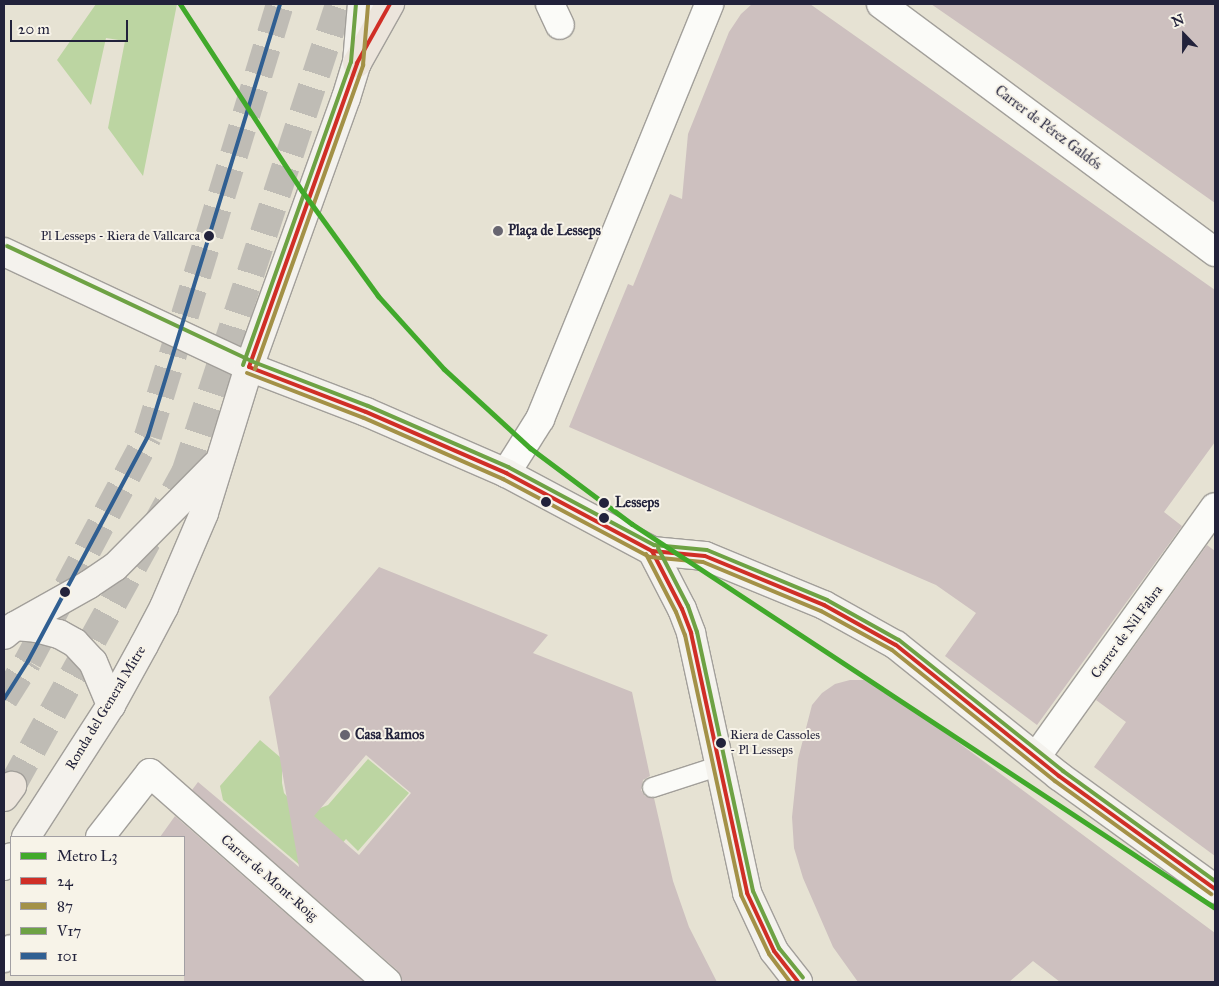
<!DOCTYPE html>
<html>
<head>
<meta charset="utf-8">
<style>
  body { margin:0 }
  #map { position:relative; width:1219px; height:986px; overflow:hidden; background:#e6e2d3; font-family:"IM FELL Great Primer",serif }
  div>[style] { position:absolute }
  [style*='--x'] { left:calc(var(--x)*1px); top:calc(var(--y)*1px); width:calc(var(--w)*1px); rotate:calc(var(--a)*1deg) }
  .green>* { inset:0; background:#bcd5a2 }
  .building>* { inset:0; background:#cdc0bf }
  .primary-tunnel>* { height:28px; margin-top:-14px; transform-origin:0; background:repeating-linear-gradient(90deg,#bfbcb5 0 28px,transparent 0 42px) }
  .roads { filter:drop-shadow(1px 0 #a29f9a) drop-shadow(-1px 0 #a29f9a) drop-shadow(0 1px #a29f9a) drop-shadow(0 -1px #a29f9a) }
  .lane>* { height:19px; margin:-9.5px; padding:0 9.5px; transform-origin:9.5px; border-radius:9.5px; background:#fbfbf8 }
  .street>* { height:28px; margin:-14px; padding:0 14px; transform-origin:14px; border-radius:14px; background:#fbfbf8 }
  .secondary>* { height:28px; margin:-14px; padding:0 14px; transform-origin:14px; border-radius:14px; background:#f4f2ed }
  .primary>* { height:28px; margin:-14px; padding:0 14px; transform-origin:14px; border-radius:14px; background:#ece5dc }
  .bus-1>* { height:4px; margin:-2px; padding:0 2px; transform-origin:2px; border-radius:2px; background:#d02e26 }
  .bus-2>* { height:4px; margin:-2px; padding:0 2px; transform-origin:2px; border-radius:2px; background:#a39147 }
  .bus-3>* { height:4px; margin:-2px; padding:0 2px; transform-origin:2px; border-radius:2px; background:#6ea244 }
  .bus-4>* { height:4px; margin:-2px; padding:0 2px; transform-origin:2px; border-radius:2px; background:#305f92 }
  .metro-1>* { height:5px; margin:-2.5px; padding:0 2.5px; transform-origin:2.5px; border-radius:2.5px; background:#41a92b }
  .dots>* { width:14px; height:14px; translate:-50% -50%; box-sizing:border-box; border:2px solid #f7f3e8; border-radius:50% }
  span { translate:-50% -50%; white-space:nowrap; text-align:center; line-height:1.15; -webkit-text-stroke:4px #f7f3e8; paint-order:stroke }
  .bus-label { font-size:13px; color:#22223b }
  .right { translate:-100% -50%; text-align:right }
  .left { translate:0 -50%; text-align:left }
  .street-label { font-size:14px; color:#22223b }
  .poi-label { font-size:14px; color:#22223b; font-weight:700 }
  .stop-label { font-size:14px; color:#22223b; font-weight:700 }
  .frame { position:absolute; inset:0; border:5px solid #22223b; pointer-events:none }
  .legend { position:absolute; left:10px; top:836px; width:175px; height:140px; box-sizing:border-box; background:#f7f3e8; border:1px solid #a29fa3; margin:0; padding:6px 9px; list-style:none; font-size:15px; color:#22223b }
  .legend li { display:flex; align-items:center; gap:10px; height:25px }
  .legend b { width:25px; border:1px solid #a29fa3 }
  .north { position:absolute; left:1159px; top:10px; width:50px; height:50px; -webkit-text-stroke:4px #f7f3e8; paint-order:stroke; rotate:338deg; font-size:14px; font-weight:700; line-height:20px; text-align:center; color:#22223b }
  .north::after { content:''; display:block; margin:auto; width:18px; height:22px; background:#22223b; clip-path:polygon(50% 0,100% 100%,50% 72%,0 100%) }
  .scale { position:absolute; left:10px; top:20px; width:118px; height:22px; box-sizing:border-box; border:2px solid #22223b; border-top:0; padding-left:6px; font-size:15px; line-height:18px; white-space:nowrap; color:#22223b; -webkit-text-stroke:4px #f7f3e8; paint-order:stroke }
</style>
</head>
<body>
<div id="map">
  <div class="green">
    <div style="clip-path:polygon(96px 4px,177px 4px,143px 176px,108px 128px,125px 41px,106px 38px,91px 105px,57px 60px)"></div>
    <div style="clip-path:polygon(260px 740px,287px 763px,282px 772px,282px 783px,284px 793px,291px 801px,318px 809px,328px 805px,368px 759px,409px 793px,358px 851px,346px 839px,318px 871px,302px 867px,223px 800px,220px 786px)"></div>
  </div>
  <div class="building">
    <div style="clip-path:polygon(752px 4px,810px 4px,1215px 290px,1215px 442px,1164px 512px,1182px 526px,1037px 725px,945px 656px,976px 613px,936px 585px,569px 427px,628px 284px,633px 286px,670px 194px,682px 199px,688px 134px,729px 32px,741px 14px)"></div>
    <div style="clip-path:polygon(931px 4px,1215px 4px,1215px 203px,1018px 64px)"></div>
    <div style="clip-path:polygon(1207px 545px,1215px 551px,1215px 856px,1094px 767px,1126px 722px,1096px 700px)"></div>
    <div style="clip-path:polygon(evenodd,379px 567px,548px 635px,533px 653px,632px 692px,650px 776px,643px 780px,641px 790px,645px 796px,654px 798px,673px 881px,689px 927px,717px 982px,402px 982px,397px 970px,192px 790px,198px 782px,299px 867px,269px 697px,379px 567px,366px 755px,411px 793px,359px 855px,314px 816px,366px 755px)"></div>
    <div style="clip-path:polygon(864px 680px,893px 694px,1215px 933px,1215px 982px,1060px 982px,1033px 961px,1009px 982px,858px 982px,833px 947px,803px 878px,794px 848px,792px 817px,798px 759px,812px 705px,822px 693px,835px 684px,850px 680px)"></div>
    <div style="clip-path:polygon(175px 816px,364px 982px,184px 982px,184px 837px,160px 837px)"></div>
  </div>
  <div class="primary-tunnel">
    <div style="--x:4;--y:699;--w:45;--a:-57.7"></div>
    <div style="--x:28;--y:661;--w:255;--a:-61.9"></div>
    <div style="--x:148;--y:436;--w:452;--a:-73"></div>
    <div style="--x:12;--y:786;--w:358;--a:-61.1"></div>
    <div style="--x:185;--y:473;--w:494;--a:-71.8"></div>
  </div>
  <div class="roads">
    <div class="lane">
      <div style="--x:652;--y:787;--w:71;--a:-17.9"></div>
    </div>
    <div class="street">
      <div style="--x:550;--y:4;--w:23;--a:65"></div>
      <div style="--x:881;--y:4;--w:416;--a:36.6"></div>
      <div style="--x:506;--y:473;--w:64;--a:-57.8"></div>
      <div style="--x:540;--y:419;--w:448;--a:-67.8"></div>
      <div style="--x:1036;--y:757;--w:307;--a:-54.4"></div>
      <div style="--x:100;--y:837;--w:81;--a:-52"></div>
      <div style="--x:150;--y:773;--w:316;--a:41.4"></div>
      <div style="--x:4;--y:958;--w:11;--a:-52"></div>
    </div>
    <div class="secondary">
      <div style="--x:4;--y:252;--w:271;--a:25.1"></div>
      <div style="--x:249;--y:367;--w:125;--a:21"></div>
      <div style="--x:366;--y:412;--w:153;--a:23.5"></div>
      <div style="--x:506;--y:473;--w:166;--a:28.1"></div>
      <div style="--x:652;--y:551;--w:53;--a:5.4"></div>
      <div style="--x:705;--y:556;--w:129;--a:22.4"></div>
      <div style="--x:824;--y:605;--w:82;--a:29.1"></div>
      <div style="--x:896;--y:645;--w:209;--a:38.8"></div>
      <div style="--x:1059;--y:776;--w:193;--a:35.9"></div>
      <div style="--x:652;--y:551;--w:65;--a:62.7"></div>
      <div style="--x:682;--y:609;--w:26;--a:69"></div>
      <div style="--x:691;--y:633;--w:266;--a:77.8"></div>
      <div style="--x:747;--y:893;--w:64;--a:65"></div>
      <div style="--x:774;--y:951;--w:39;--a:52"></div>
      <div style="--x:15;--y:626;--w:21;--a:5"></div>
      <div style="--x:36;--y:628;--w:24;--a:15"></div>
      <div style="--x:59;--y:634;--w:18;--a:29"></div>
      <div style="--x:75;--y:643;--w:26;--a:47"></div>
      <div style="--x:93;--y:662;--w:47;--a:67.3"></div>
      <div style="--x:4;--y:635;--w:14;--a:-39"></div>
      <div style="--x:15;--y:626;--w:84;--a:-29.3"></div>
      <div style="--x:88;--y:585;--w:32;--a:-34"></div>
      <div style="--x:115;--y:567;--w:144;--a:-45.3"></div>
      <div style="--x:26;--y:837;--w:157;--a:-57.2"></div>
      <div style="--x:111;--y:705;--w:68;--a:-61.2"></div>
      <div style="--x:144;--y:645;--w:43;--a:-62.2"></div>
      <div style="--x:164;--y:607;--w:102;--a:-66.9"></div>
      <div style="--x:204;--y:513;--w:153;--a:-72.9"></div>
      <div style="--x:249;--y:367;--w:286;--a:-70.2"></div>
      <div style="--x:346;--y:98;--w:37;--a:-73"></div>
      <div style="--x:357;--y:63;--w:59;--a:-85.2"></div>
      <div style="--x:4;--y:866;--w:11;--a:-52"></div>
    </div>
    <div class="primary">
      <div style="--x:357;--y:63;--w:68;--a:-60.8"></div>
      <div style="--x:4;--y:797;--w:14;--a:-54"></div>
    </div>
  </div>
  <div class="bus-1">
    <div style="--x:249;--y:367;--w:125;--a:21"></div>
    <div style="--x:366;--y:412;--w:153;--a:23.5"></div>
    <div style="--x:506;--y:473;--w:166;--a:28.1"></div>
    <div style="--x:652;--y:551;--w:53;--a:5.4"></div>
    <div style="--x:705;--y:556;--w:129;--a:22.4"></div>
    <div style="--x:824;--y:605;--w:82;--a:29.1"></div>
    <div style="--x:896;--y:645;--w:209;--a:38.8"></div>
    <div style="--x:1059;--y:776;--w:193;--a:35.9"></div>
    <div style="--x:249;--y:367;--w:323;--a:-70.4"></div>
    <div style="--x:357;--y:63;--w:68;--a:-60.8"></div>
    <div style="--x:652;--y:551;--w:65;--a:62.7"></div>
    <div style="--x:682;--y:609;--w:26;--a:69"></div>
    <div style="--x:691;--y:633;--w:266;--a:77.8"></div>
    <div style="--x:747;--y:893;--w:64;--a:65"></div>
    <div style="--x:774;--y:951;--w:39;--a:52"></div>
  </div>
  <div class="bus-2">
    <div style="--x:255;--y:369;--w:323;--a:-70.4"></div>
    <div style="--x:363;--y:65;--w:60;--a:-85.2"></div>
    <div style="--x:247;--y:373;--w:125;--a:21"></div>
    <div style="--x:364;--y:418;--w:152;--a:23.7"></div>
    <div style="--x:503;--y:479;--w:166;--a:28"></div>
    <div style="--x:650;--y:557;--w:53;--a:5.4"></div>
    <div style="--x:703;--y:562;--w:128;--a:22.6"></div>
    <div style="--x:821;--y:611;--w:81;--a:28.8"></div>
    <div style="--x:892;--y:650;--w:209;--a:38.8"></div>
    <div style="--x:1055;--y:781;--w:193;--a:35.9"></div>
    <div style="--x:646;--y:554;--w:65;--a:62.7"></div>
    <div style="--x:676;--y:612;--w:25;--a:69"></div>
    <div style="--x:685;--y:635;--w:266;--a:77.8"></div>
    <div style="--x:741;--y:895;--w:65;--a:64.6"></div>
    <div style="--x:769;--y:954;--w:35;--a:53"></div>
  </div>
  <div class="bus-3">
    <div style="--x:7;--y:246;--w:270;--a:25.2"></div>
    <div style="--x:251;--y:361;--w:125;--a:21"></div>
    <div style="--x:368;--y:406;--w:153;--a:23.5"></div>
    <div style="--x:508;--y:467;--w:166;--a:28.1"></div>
    <div style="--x:654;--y:545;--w:53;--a:5.4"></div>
    <div style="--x:707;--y:550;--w:130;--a:22.6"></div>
    <div style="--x:827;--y:600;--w:82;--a:29.1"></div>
    <div style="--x:899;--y:640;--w:210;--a:38.6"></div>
    <div style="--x:1063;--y:771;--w:188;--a:35.9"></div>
    <div style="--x:243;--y:365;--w:322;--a:-70.4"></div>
    <div style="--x:351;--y:62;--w:58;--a:-85.1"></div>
    <div style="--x:658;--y:548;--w:65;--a:62.7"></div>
    <div style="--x:688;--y:606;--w:28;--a:71"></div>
    <div style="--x:697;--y:632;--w:265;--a:77.8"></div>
    <div style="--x:753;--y:891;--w:63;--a:65.5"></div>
    <div style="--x:779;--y:948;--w:38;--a:51"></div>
  </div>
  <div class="bus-4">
    <div style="--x:4;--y:699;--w:45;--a:-57.7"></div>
    <div style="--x:28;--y:661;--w:255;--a:-61.9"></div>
    <div style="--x:148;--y:436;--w:452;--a:-73"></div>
  </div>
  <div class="metro-1">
    <div style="--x:180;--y:4;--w:223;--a:56.9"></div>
    <div style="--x:302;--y:191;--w:130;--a:54.1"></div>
    <div style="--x:378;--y:296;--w:98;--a:47.9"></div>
    <div style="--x:444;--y:369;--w:117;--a:42.6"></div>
    <div style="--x:530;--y:448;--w:127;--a:36.7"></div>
    <div style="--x:632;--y:524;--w:698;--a:33.37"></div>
  </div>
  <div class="dots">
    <div style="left:498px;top:231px;background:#676570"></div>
    <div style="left:209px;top:236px;background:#22223b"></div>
    <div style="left:546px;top:502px;background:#22223b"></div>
    <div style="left:604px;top:503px;background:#22223b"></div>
    <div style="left:604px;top:518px;background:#22223b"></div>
    <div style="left:65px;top:592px;background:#22223b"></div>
    <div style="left:345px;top:735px;background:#676570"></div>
    <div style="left:721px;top:743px;background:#22223b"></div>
  </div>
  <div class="bus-label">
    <span class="right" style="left:200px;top:236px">Pl Lesseps - Riera de Vallcarca</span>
    <span class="left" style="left:730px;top:743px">Riera de Cassoles<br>- Pl Lesseps</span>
  </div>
  <div class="street-label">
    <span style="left:1048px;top:128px;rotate:37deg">Carrer de Pérez Galdós</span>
    <span style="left:1127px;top:632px;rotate:-54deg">Carrer de Nil Fabra</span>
    <span style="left:106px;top:708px;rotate:-59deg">Ronda del General Mitre</span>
    <span style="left:269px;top:878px;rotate:41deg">Carrer de Mont-Roig</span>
  </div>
  <div class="poi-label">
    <span class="left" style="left:508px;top:231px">Plaça de Lesseps</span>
    <span class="left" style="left:355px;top:735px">Casa Ramos</span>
  </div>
  <div class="stop-label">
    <span class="left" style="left:615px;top:503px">Lesseps</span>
  </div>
  <div class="frame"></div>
  <ul class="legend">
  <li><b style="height:6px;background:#41a92b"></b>Metro L3</li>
  <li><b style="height:6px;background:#d02e26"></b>24</li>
  <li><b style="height:6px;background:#a39147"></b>87</li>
  <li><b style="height:6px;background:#6ea244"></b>V17</li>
  <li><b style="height:6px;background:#305f92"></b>101</li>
  </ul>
  <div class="north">N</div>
  <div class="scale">20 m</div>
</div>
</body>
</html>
